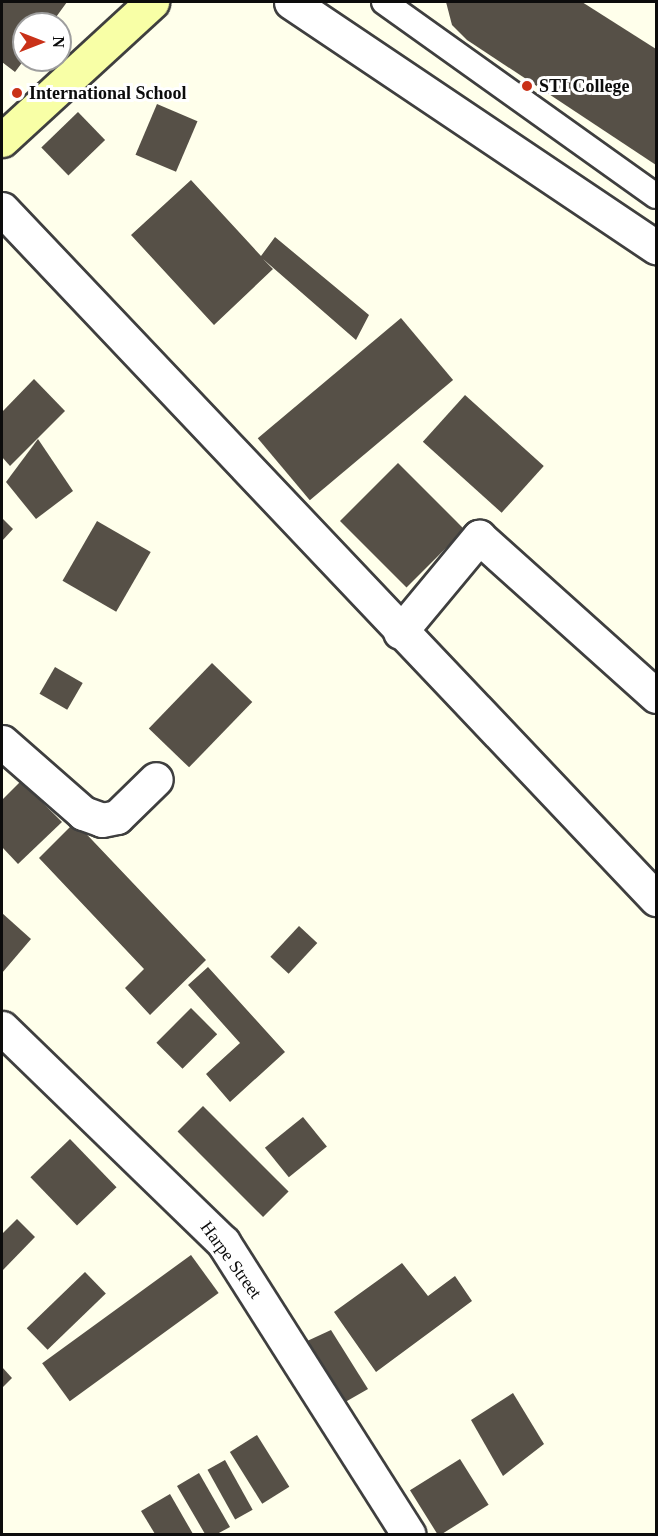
<!DOCTYPE html>
<html>
<head>
<meta charset="utf-8">
<style>
  body { margin:0 }
  #map { position:relative; width:658px; height:1536px; overflow:hidden; background:#ffffeb; font-family:Georgia,serif }
  div>[style] { position:absolute }
  [style*='--x'] { left:calc(var(--x)*1px); top:calc(var(--y)*1px); width:calc(var(--w)*1px); rotate:calc(var(--a)*1deg) }
  .building>* { inset:0; background:#565047; transform-origin:0 0 }
  .roads { filter:drop-shadow(2px 0 #3f3f3f) drop-shadow(-2px 0 #3f3f3f) drop-shadow(0 2px #3f3f3f) drop-shadow(0 -2px #3f3f3f) }
  .lane>* { height:24px; margin:-12px; padding:0 12px; transform-origin:12px; border-radius:12px; background:#fff }
  .street>* { height:33px; margin:-16.5px; padding:0 16.5px; transform-origin:16.5px; border-radius:16.5px; background:#fff }
  .secondary>* { height:33px; margin:-16.5px; padding:0 16.5px; transform-origin:16.5px; border-radius:16.5px; background:#f8ffa6 }
  .dots>* { width:16px; height:16px; translate:-50% -50%; box-sizing:border-box; border:3px solid #fff; border-radius:50% }
  span { translate:-50% -50%; white-space:nowrap; text-align:center; line-height:1.15; -webkit-text-stroke:6px #fff; paint-order:stroke }
  .poi-label { font-size:18px; color:#0c0c0c; font-weight:700 }
  .left { translate:0 -50%; text-align:left }
  .street-label { font-size:18px; color:#0c0c0c }
  .frame { position:absolute; inset:0; border:3px solid #0c0c0c; pointer-events:none }
  .north { position:absolute; left:12px; top:12px; width:60px; height:60px; box-sizing:border-box; background:#fff; border:2px solid #9e9e9e; border-radius:50%; rotate:90deg; font-size:16px; font-weight:700; line-height:24px; text-align:center; color:#0c0c0c }
  .north::after { content:''; display:block; margin:auto; width:21px; height:27px; background:#c93118; clip-path:polygon(50% 0,100% 100%,50% 72%,0 100%) }
</style>
</head>
<body>
<div id="map">
  <div class="building">
    <div style="clip-path:polygon(2px 2px,67px 2px,51px 24px,24px 24px,24px 60px,15px 72px,2px 62px)"></div>
    <div style="clip-path:polygon(446px 2px,582px 2px,656px 49px,656px 165px,467px 40px,452px 25px)"></div>
    <div style="left:157px;top:104px;width:44px;height:55px;rotate:23deg"></div>
    <div style="left:78px;top:112px;width:39px;height:51px;rotate:46deg"></div>
    <div style="clip-path:polygon(191px 180px,261px 256px,275px 237px,369px 315px,356px 340px,263px 259px,273px 269px,214px 325px,131px 235px)"></div>
    <div style="left:401px;top:318px;width:81px;height:187px;rotate:50deg"></div>
    <div style="clip-path:polygon(34px 379px,65px 411px,10px 466px,2px 457px,2px 412px)"></div>
    <div style="left:465px;top:395px;width:106px;height:63px;rotate:42deg"></div>
    <div style="clip-path:polygon(38px 439px,73px 491px,36px 519px,6px 482px)"></div>
    <div style="left:398px;top:463px;width:94px;height:82px;rotate:45deg"></div>
    <div style="clip-path:polygon(2px 518px,13px 529px,2px 541px)"></div>
    <div style="left:97px;top:521px;width:62px;height:69px;rotate:30deg"></div>
    <div style="left:212px;top:663px;width:56px;height:91px;rotate:44deg"></div>
    <div style="left:55px;top:667px;width:32px;height:31px;rotate:30deg"></div>
    <div style="clip-path:polygon(21px 781px,62px 822px,18px 864px,2px 847px,2px 800px)"></div>
    <div style="clip-path:polygon(75px 822px,206px 960px,150px 1015px,125px 988px,144px 969px,39px 858px)"></div>
    <div style="clip-path:polygon(2px 913px,31px 939px,2px 973px)"></div>
    <div style="left:299px;top:926px;width:25px;height:42px;rotate:43deg"></div>
    <div style="clip-path:polygon(208px 967px,285px 1052px,230px 1102px,206px 1074px,240px 1043px,188px 985px)"></div>
    <div style="left:191px;top:1008px;width:37px;height:49px;rotate:45deg"></div>
    <div style="left:203px;top:1106px;width:121px;height:36px;rotate:45deg"></div>
    <div style="left:303px;top:1117px;width:38px;height:49px;rotate:51deg"></div>
    <div style="left:70px;top:1139px;width:67px;height:55px;rotate:46deg"></div>
    <div style="clip-path:polygon(17px 1219px,35px 1237px,2px 1271px,2px 1234px)"></div>
    <div style="left:191px;top:1255px;width:47px;height:184px;rotate:54deg"></div>
    <div style="clip-path:polygon(402px 1263px,428px 1296px,455px 1276px,472px 1301px,376px 1372px,334px 1312px)"></div>
    <div style="left:85px;top:1272px;width:30px;height:81px;rotate:46deg"></div>
    <div style="clip-path:polygon(331px 1330px,368px 1389px,340px 1405px,305px 1342px)"></div>
    <div style="clip-path:polygon(2px 1367px,12px 1378px,2px 1388px)"></div>
    <div style="clip-path:polygon(513px 1393px,544px 1444px,503px 1476px,471px 1420px)"></div>
    <div style="left:257px;top:1435px;width:61px;height:32px;rotate:58deg"></div>
    <div style="left:460px;top:1459px;width:54px;height:59px;rotate:58deg"></div>
    <div style="left:225px;top:1460px;width:57px;height:20px;rotate:61deg"></div>
    <div style="clip-path:polygon(199px 1473px,230px 1527px,217px 1534px,205px 1534px,177px 1486px)"></div>
    <div style="clip-path:polygon(170px 1494px,193px 1534px,155px 1534px,141px 1511px)"></div>
  </div>
  <div class="roads">
    <div class="lane">
      <div style="--x:384;--y:2;--w:334;--a:35.5"></div>
    </div>
    <div class="street">
      <div style="--x:291;--y:2;--w:440;--a:33.9"></div>
      <div style="--x:2;--y:209;--w:951;--a:46.53"></div>
      <div style="--x:400;--y:632;--w:124;--a:-50.3"></div>
      <div style="--x:479;--y:537;--w:238;--a:41.9"></div>
      <div style="--x:2;--y:742;--w:108;--a:41.2"></div>
      <div style="--x:83;--y:813;--w:20;--a:20"></div>
      <div style="--x:102;--y:820;--w:15;--a:-11"></div>
      <div style="--x:117;--y:817;--w:54;--a:-44.3"></div>
      <div style="--x:2;--y:1028;--w:308;--a:44.1"></div>
      <div style="--x:223;--y:1242;--w:346;--a:57.6"></div>
    </div>
    <div class="secondary">
      <div style="--x:2;--y:140;--w:204;--a:-42.6"></div>
    </div>
  </div>
  <div class="dots">
    <div style="left:527px;top:86px;background:#c93118"></div>
    <div style="left:17px;top:93px;background:#c93118"></div>
  </div>
  <div class="poi-label">
    <span class="left" style="left:539px;top:86px">STI College</span>
    <span class="left" style="left:29px;top:93px">International School</span>
  </div>
  <div class="street-label">
    <span style="left:231px;top:1260px;rotate:54deg">Harpe Street</span>
  </div>
  <div class="frame"></div>
  <div class="north">N</div>
</div>
</body>
</html>
